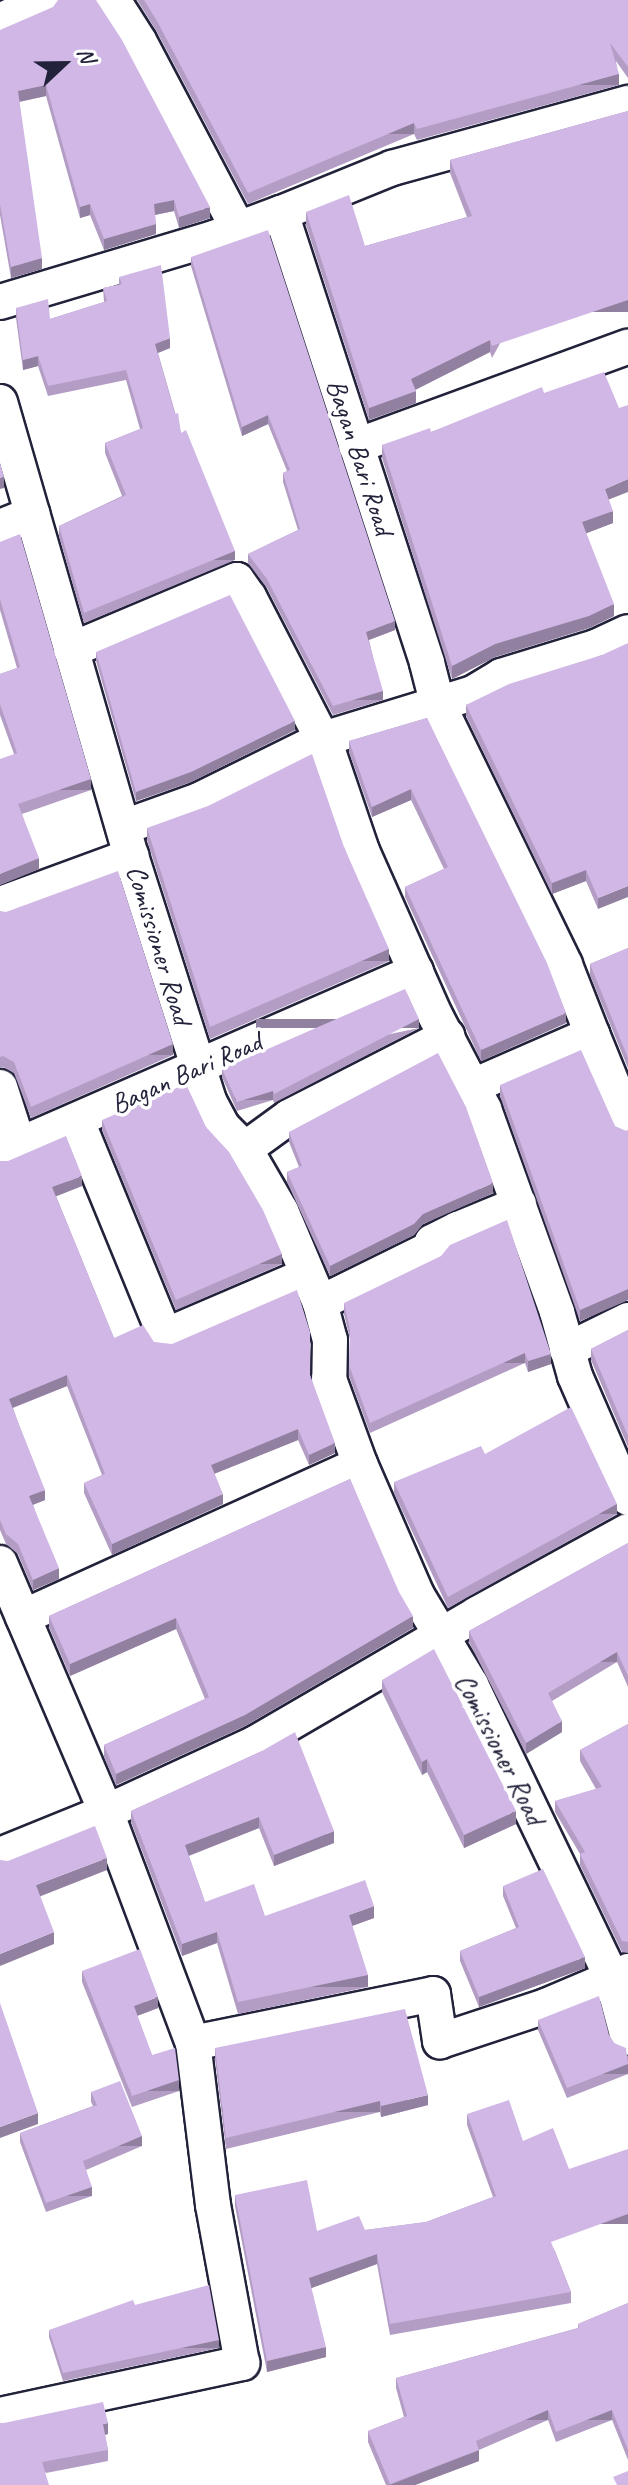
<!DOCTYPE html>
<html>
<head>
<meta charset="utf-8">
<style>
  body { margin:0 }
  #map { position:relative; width:628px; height:2485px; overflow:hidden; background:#fff; font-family:Caveat,sans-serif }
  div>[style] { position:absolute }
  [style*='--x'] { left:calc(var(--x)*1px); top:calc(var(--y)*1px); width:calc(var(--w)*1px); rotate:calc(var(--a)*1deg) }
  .roads { filter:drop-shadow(2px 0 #22223b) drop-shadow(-2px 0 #22223b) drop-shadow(0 2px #22223b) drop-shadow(0 -2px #22223b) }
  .minor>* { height:34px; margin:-17px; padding:0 17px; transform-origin:17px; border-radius:17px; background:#fff }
  .wall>* { inset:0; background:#b39dc5 }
  .shaded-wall>* { inset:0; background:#9280a0; transform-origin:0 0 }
  .building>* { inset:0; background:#d0b7e5 }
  span { translate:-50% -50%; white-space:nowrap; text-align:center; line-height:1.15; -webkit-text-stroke:7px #fff; paint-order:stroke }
  .street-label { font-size:28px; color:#22223b }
  .north { position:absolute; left:24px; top:24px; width:80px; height:80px; -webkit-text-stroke:6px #fff; paint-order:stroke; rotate:68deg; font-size:22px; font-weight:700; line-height:32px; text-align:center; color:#22223b }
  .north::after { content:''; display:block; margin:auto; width:28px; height:36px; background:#22223b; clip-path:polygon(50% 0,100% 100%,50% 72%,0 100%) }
</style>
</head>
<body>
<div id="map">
  <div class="roads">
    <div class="minor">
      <div style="--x:113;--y:0;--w:49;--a:57.6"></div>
      <div style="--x:139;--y:41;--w:212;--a:62.2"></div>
      <div style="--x:0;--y:21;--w:49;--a:-25.5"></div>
      <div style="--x:281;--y:213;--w:120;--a:-22.1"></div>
      <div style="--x:392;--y:168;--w:245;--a:-15.4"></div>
      <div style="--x:0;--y:302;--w:223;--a:-16.7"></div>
      <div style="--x:214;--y:238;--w:72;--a:-20.5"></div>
      <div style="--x:281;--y:213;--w:473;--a:72"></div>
      <div style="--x:427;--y:663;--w:40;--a:75.6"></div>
      <div style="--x:437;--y:702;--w:292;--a:64"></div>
      <div style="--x:565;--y:965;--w:74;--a:68.6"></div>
      <div style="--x:0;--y:402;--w:473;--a:73.9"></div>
      <div style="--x:131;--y:856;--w:257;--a:72.3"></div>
      <div style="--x:209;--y:1101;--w:30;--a:62"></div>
      <div style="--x:223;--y:1127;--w:31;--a:45"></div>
      <div style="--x:245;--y:1149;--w:72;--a:59.9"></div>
      <div style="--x:281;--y:1211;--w:100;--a:67"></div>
      <div style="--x:320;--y:1303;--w:38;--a:75"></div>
      <div style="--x:330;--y:1340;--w:39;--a:91"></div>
      <div style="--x:329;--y:1379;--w:90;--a:70"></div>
      <div style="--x:360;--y:1464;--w:143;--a:66.5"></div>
      <div style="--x:417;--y:1595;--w:105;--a:59"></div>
      <div style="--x:471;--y:1685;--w:325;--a:64.3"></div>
      <div style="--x:612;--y:1978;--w:62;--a:75.1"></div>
      <div style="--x:356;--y:446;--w:289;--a:-20.1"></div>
      <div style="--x:0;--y:527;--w:35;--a:-22"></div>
      <div style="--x:71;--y:650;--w:180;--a:-22.9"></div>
      <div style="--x:237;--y:580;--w:21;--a:55"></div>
      <div style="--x:249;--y:597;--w:170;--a:62.7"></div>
      <div style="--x:327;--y:748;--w:109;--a:71.2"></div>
      <div style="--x:362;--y:851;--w:182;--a:66"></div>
      <div style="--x:436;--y:1017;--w:104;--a:62.4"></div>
      <div style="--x:484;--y:1109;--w:216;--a:70.2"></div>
      <div style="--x:557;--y:1312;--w:66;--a:74.3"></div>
      <div style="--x:575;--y:1376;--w:133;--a:66.5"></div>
      <div style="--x:124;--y:827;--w:80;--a:-19.8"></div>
      <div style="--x:199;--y:800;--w:138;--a:-26.2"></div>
      <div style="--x:323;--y:739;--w:157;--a:-17"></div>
      <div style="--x:473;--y:693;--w:33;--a:-31"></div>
      <div style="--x:501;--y:676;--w:99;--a:-17"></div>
      <div style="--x:596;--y:647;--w:35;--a:-25"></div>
      <div style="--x:0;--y:904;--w:140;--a:-20.1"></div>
      <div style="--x:473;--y:1086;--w:130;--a:-23.6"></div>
      <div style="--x:592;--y:1034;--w:95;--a:67.8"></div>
      <div style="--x:0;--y:1087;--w:62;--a:72.1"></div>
      <div style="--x:77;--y:1121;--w:232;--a:67.7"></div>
      <div style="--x:165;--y:1336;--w:155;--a:-23.2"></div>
      <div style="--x:245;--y:1149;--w:54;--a:-36"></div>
      <div style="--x:289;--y:1117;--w:178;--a:-27.1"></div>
      <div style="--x:0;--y:1153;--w:454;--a:-23.6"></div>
      <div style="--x:320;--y:1303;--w:125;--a:-26.2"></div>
      <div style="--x:432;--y:1248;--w:6;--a:-90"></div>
      <div style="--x:432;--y:1242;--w:29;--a:-27"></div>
      <div style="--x:458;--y:1229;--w:66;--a:-22.3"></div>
      <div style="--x:567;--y:1350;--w:68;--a:-26.2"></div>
      <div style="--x:0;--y:1563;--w:271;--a:66.9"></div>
      <div style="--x:106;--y:1812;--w:247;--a:69.4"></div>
      <div style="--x:23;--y:1617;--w:370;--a:-24.4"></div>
      <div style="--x:0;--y:1855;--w:114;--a:-22.1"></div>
      <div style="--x:106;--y:1812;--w:163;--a:-24.7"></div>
      <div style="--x:254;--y:1744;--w:258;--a:-30.2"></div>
      <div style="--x:477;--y:1614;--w:172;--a:-28.8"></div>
      <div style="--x:0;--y:2415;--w:248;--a:-12.1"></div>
      <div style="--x:242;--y:2363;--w:161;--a:-100.4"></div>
      <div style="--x:213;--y:2205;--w:163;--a:-97"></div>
      <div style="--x:193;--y:2043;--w:245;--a:-11.5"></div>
      <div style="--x:433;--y:1994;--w:48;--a:81.5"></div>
      <div style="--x:440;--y:2041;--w:112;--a:-18.3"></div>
      <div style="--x:546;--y:2006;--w:89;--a:-23.1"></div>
    </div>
  </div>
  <div class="wall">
    <div style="clip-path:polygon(137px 0,628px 0,628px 78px,616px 61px,619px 85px,417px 140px,414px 134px,248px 204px,157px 32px)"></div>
    <div style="clip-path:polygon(0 30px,210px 218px,179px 228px,174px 211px,155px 215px,156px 234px,104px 250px,90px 215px,80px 218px,46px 96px,19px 102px,42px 269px,11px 278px,0 215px)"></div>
    <div style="clip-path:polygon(628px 111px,492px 358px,490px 352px,415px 390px,416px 403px,369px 420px,306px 225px,306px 212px,365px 246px,467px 217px,450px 173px,450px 160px)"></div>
    <div style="clip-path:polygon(191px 257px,395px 630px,369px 640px,383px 700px,333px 715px,267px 588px,248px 563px,248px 554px,298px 530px,283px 482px,283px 473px,287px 471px,268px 424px,242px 436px,191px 266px)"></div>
    <div style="clip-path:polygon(119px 277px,170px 348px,158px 353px,181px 433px,235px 560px,84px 623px,59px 536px,59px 526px,122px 496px,105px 453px,105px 443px,140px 429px,126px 380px,48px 396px,38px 366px,23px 370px,16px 318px,16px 308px,50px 319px,104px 302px,103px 288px,119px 285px)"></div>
    <div style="clip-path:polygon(544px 393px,609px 500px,613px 523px,586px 533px,614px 616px,589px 628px,495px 657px,452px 679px,382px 458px,382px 445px,431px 432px)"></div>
    <div style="clip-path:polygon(0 542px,91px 790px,22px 814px,39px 869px,0 885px,14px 754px,0 715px,0 674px,17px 668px,0 610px)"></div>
    <div style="clip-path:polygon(96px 652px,295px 730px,191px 782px,136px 801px,96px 661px)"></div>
    <div style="clip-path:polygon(602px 655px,598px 909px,586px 881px,552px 894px,466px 716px,466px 705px)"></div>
    <div style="clip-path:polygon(427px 718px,566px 1023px,481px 1061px,405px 897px,405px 887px,444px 869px,411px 800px,372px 817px,349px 752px,349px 741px)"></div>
    <div style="clip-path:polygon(147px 828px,344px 847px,389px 961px,210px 1039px,147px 840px)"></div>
    <div style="clip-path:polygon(0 911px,173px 1055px,31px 1118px,14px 1073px,3px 1067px,0 1068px)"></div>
    <div style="clip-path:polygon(628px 948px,628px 1068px,590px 975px,590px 964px)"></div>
    <div style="clip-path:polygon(419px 1028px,274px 1103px,273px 1100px,237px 1111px,222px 1077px,222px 1069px)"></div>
    <div style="clip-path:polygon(500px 1085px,626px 1131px,628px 1130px,628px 1300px,580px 1321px,500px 1096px)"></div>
    <div style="clip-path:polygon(102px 1120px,206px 1127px,282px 1264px,176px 1310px,102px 1130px)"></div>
    <div style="clip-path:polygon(289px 1132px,493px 1193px,423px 1224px,414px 1235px,330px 1276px,287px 1182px,287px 1172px,299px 1167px,289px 1142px)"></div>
    <div style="clip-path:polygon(0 1161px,82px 1186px,56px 1196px,114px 1338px,154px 1342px,310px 1375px,335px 1453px,309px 1465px,298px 1440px,214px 1474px,223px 1504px,112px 1555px,84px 1493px,84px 1483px,102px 1475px,67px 1386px,13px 1408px,45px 1500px,33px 1505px,59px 1579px,33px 1590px,18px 1554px,6px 1544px,0 1530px)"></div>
    <div style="clip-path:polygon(344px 1303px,551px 1354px,551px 1364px,528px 1372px,525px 1363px,370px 1433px,349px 1376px,350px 1339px,344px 1314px)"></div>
    <div style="clip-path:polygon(628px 1330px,628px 1447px,591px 1360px,591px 1349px)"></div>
    <div style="clip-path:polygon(350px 1479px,413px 1628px,245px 1726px,116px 1785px,104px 1757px,104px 1745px,205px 1699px,176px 1629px,70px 1676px,49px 1627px,49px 1616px)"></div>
    <div style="clip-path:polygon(394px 1482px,617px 1514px,448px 1608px,394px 1493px)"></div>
    <div style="clip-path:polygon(628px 1543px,628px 1687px,617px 1662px,552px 1701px,562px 1732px,526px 1754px,469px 1642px,469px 1631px)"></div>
    <div style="clip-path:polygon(382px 1680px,516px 1824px,464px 1848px,427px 1772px,422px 1775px,382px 1692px)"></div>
    <div style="clip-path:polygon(628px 1724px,628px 1953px,622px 1952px,580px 1865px,580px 1854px,555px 1812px,555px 1801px,596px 1789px,580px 1761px,580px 1750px)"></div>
    <div style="clip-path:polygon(262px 1751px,334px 1843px,274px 1866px,259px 1828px,189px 1856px,205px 1902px,265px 1916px,374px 1918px,352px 1926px,368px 1987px,238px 2014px,217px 1943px,182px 1956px,131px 1822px,131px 1811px)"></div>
    <div style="clip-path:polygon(503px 1886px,585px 1968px,479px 2007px,460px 1961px,460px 1951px,516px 1928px,503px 1896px)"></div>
    <div style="clip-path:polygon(82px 1971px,158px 2008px,137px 2016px,152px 2055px,179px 2091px,132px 2107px,82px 1982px)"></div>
    <div style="clip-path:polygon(538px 2020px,609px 2035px,614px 2043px,628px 2056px,628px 2074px,567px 2098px,538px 2030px)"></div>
    <div style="clip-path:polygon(215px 2048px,428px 2105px,381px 2117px,380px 2112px,226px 2149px,215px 2059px)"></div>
    <div style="clip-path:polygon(91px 2092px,142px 2146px,86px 2170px,92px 2196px,46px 2212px,20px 2142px,20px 2133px,93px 2106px,91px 2102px)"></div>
    <div style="clip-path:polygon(467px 2114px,555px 2251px,571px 2292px,571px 2303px,390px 2335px,377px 2264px,311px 2288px,326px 2357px,267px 2372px,235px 2206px,235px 2195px,317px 2231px,365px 2230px,426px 2222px,493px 2197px,467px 2125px)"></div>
    <div style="clip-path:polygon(628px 2303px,628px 2460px,612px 2420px,556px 2442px,548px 2420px,479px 2450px,479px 2461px,415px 2485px,386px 2485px,368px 2442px,368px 2431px,404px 2417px,396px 2388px,396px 2378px,578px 2328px,578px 2324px)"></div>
    <div style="clip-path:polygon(49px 2330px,219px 2348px,63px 2381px,49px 2337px)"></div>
    <div style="clip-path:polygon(0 2423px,108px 2434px,105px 2435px,108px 2450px,108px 2461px,46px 2473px)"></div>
  </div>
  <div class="shaded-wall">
    <div style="left:619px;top:74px;width:11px;height:209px;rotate:90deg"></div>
    <div style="clip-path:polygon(46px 85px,46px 96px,18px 102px,18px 91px)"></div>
    <div style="left:414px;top:123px;width:11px;height:180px;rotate:90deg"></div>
    <div style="clip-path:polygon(174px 200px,174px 211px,154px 215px,154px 204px)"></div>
    <div style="clip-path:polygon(90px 204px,90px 215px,80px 218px,80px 207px)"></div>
    <div style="clip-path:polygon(210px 207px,210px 218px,179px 228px,179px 217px)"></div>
    <div style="clip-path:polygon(156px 224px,156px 234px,104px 250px,104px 239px)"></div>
    <div style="clip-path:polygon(42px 258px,42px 269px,11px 278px,11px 267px)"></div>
    <div style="left:628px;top:300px;width:12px;height:144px;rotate:90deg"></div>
    <div style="clip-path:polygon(170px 338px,170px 348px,155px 354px,155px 344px)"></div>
    <div style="clip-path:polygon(490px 340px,490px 352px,411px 392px,411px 379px)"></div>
    <div style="clip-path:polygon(38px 356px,38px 366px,23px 370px,23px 360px)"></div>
    <div style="clip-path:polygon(416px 391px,416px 403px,369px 420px,369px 408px)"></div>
    <div style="clip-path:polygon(268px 415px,268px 424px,242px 436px,242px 427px)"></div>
    <div style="clip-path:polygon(4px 477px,4px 488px,0 489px,0 478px)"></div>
    <div style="clip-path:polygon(628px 479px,628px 492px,605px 501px,605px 489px)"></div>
    <div style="clip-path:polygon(613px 511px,613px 523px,582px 535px,582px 522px)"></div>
    <div style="left:235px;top:551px;width:9px;height:163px;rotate:90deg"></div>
    <div style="clip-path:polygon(614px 604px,614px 616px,589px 628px,495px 657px,452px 679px,452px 666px,495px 644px)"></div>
    <div style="clip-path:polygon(395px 621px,395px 630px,366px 641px,366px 632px)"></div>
    <div style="left:383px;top:691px;width:9px;height:52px;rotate:90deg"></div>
    <div style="clip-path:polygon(295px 721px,295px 730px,191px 782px,136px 801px,136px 792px)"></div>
    <div style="left:91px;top:779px;width:11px;height:77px;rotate:90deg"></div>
    <div style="clip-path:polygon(411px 789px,411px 800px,372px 817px,372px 807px)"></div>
    <div style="clip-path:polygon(39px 858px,39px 869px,0 885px,0 874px)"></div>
    <div style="clip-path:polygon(586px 870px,586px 881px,552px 894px,552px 883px)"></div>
    <div style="clip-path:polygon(628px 886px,628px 897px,598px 909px,598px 898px)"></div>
    <div style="left:389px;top:949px;width:12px;height:195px;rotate:90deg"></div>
    <div style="clip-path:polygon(566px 1013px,566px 1023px,481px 1061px,481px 1050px)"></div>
    <div style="left:419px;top:1019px;width:9px;height:163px;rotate:90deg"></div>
    <div style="left:173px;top:1044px;width:11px;height:155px;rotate:90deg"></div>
    <div style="left:273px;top:1091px;width:9px;height:38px;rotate:90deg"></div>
    <div style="clip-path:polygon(82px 1176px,82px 1186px,52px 1198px,52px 1187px)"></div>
    <div style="clip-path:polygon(493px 1183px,493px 1193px,423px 1224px,414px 1235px,330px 1276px,330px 1266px,423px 1214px)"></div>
    <div style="left:282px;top:1254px;width:10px;height:116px;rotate:90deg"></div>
    <div style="clip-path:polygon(628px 1289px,628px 1300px,580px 1321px,580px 1310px)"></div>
    <div style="left:525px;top:1353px;width:10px;height:170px;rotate:90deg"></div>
    <div style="clip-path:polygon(551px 1354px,551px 1364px,528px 1372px,528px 1361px)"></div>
    <div style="clip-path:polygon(67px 1375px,67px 1386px,9px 1409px,9px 1399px)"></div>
    <div style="clip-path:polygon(298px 1429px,298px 1440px,211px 1475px,211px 1465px)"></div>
    <div style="clip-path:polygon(335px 1443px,335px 1453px,309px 1465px,309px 1455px)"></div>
    <div style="clip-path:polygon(45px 1490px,45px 1500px,29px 1506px,29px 1496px)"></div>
    <div style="clip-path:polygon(223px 1494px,223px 1504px,112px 1555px,112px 1544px)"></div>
    <div style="left:617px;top:1504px;width:10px;height:193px;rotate:90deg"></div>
    <div style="clip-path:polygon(59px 1568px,59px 1579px,33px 1590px,33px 1580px)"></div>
    <div style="clip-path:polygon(413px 1616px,413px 1628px,245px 1726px,116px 1785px,116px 1774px)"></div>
    <div style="clip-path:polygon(176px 1618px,176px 1629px,70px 1676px,70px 1664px)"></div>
    <div style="left:617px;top:1652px;width:10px;height:80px;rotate:90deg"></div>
    <div style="clip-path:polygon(562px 1721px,562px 1732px,526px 1754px,526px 1743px)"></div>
    <div style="clip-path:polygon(427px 1759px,427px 1772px,422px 1775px,422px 1762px)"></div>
    <div style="clip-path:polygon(516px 1811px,516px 1824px,464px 1848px,464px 1835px)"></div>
    <div style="clip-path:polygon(259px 1817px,259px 1828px,185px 1857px,185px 1845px)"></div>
    <div style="clip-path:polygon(334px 1831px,334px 1843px,274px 1866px,274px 1855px)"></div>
    <div style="clip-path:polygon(107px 1858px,107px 1870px,36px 1898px,36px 1885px)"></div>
    <div style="clip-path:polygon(374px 1906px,374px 1918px,349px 1927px,349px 1915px)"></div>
    <div style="clip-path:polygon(54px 1932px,54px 1944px,0 1966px,0 1954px)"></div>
    <div style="clip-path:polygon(217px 1932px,217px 1943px,182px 1956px,182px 1944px)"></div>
    <div style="clip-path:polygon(585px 1957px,585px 1968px,479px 2007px,479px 1997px)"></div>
    <div style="left:368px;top:1975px;width:12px;height:133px;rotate:90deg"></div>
    <div style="clip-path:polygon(158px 1997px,158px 2008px,134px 2017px,134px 2006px)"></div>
    <div style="left:628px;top:2064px;width:10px;height:66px;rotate:90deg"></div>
    <div style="left:179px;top:2080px;width:11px;height:50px;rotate:90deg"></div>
    <div style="clip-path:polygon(428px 2095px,428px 2105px,381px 2117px,381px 2106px)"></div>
    <div style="left:380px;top:2101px;width:11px;height:158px;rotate:90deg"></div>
    <div style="clip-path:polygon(38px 2113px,38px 2124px,0 2138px,0 2127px)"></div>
    <div style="left:142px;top:2136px;width:10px;height:64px;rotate:90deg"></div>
    <div style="left:92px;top:2187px;width:9px;height:49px;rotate:90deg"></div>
    <div style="left:628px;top:2214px;width:10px;height:82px;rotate:90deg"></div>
    <div style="clip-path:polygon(377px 2254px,377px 2264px,309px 2289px,309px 2278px)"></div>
    <div style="left:219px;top:2340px;width:8px;height:159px;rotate:90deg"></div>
    <div style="clip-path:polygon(326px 2347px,326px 2357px,267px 2372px,267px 2361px)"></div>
    <div style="left:548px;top:2410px;width:10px;height:78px;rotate:90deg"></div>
    <div style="left:612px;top:2410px;width:10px;height:60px;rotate:90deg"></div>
    <div style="clip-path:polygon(108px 2423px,108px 2434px,103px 2435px,103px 2424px)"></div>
    <div style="clip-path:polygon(479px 2450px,479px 2461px,415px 2485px,390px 2485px)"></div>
  </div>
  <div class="building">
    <div style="clip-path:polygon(58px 0,96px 0,122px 40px,210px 207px,179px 217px,174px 200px,154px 204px,156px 224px,104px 239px,90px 204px,80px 207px,46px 85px,18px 91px,42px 258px,11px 267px,0 204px,0 30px,53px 7px)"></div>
    <div style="clip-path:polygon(144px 0,628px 0,628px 67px,610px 43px,619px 74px,417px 129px,414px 123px,248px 193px,157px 21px)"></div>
    <div style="clip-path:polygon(628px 111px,628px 300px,492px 346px,490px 340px,411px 379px,416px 391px,369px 408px,306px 212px,349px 195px,365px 246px,472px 216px,450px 160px)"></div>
    <div style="clip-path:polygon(268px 230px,395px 621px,366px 632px,383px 691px,333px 706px,267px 579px,248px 554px,300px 529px,283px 473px,290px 470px,268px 415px,242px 427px,191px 257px)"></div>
    <div style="clip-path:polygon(161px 265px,170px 338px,155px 344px,175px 414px,178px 413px,181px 433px,186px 430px,235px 551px,84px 613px,59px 526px,126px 495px,105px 443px,143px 428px,126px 370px,48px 386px,38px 356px,23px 360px,16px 308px,48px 299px,50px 319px,107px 301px,103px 288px,122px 284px,119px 277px)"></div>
    <div style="clip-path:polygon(604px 372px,619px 408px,628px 405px,628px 479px,605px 489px,613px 511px,582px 522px,614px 604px,589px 616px,495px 644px,452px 666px,382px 445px,430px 428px,431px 432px,542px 387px,544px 393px)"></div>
    <div style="clip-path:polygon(0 463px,4px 477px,0 478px)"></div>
    <div style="clip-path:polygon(20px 534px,91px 779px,18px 804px,39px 858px,0 874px,0 759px,17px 753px,0 704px,0 674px,20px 667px,0 599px,0 542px)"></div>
    <div style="clip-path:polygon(230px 595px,295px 721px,191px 772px,136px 792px,96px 652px)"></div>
    <div style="clip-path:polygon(628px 643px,628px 886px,598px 898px,586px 870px,552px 883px,466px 705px,509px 684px,602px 655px)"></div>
    <div style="clip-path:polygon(427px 718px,547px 963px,566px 1013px,481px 1050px,405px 887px,448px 867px,411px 789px,372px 807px,349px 741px)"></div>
    <div style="clip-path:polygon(312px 754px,344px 847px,389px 949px,210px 1027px,147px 828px,208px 806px)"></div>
    <div style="clip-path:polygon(118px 871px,173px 1044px,31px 1107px,14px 1062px,3px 1056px,0 1057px,0 911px,6px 912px)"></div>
    <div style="clip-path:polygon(628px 948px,628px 1058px,590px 964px)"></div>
    <div style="clip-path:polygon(405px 989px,419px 1019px,274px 1094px,273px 1091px,237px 1102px,222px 1069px)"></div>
    <div style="clip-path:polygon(581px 1050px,615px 1126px,626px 1131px,628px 1130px,628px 1289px,580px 1310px,500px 1085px)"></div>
    <div style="clip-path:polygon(438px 1053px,466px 1107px,493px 1183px,423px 1214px,414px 1224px,330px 1266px,287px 1172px,302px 1166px,289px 1132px)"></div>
    <div style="clip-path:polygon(186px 1084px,206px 1127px,229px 1152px,263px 1210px,282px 1254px,176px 1300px,102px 1120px)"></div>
    <div style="clip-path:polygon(66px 1136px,82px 1176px,52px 1187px,114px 1338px,143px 1325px,154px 1342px,172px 1344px,297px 1290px,310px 1332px,310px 1375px,335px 1443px,309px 1455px,298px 1429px,211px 1465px,223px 1494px,112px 1544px,84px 1483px,105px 1474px,67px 1375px,9px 1399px,45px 1490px,29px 1496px,59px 1568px,33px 1580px,18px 1544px,6px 1534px,0 1520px,0 1161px,8px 1161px)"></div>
    <div style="clip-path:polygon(507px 1220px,551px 1354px,528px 1361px,525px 1353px,370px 1423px,349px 1365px,350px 1330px,344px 1303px,441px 1256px,450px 1245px)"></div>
    <div style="clip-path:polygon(628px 1330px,628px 1436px,591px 1349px)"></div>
    <div style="clip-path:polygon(571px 1407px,617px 1504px,448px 1597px,394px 1482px,481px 1446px,485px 1454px)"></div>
    <div style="clip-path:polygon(350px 1479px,399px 1592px,413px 1616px,245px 1715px,116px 1774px,104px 1745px,209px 1697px,176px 1618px,70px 1664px,49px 1616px)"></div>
    <div style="clip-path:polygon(628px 1543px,628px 1676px,617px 1652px,548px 1693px,562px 1721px,526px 1743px,469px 1631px)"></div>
    <div style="clip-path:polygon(434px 1649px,516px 1811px,464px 1835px,427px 1759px,422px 1762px,382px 1680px)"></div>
    <div style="clip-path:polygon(628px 1724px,628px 1942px,622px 1941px,580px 1854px,585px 1852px,555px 1801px,602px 1787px,580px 1750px)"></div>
    <div style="clip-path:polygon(295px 1732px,334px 1831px,274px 1855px,259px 1817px,185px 1845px,205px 1902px,254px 1884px,265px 1916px,365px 1880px,374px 1906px,349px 1915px,368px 1975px,238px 2002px,217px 1932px,182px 1944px,131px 1811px,262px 1751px)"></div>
    <div style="clip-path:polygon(95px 1826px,107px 1858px,36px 1885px,54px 1932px,0 1954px,0 1860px,8px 1861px)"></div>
    <div style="clip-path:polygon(543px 1869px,585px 1957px,479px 1997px,460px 1951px,519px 1927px,503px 1886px)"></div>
    <div style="clip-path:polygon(140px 1949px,158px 1997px,134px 2006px,152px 2055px,175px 2048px,179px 2080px,132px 2096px,82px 1971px)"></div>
    <div style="clip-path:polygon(599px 1996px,609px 2035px,614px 2043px,626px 2048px,628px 2064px,567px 2088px,538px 2020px)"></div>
    <div style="clip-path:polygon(0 2003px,38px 2113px,0 2127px)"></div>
    <div style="clip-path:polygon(405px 2009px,428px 2095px,381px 2106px,380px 2101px,226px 2138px,215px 2048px)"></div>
    <div style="clip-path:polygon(120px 2081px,142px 2136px,83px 2161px,92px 2187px,46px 2203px,20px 2133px,97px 2105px,91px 2092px)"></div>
    <div style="clip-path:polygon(509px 2100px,523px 2141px,553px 2128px,569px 2169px,628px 2149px,628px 2214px,551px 2242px,571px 2292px,390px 2324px,377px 2254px,309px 2278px,326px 2347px,267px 2361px,235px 2195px,307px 2180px,317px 2231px,359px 2216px,365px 2230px,426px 2222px,496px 2196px,467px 2114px)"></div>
    <div style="clip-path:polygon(209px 2285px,219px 2340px,63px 2373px,49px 2330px,133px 2300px,135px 2305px)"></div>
    <div style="clip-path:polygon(628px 2303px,628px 2450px,612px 2410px,556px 2432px,548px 2410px,476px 2441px,479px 2450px,390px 2484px,368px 2431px,407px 2416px,396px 2378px,579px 2328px,578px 2324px)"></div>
    <div style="clip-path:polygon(103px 2402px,108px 2423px,103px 2424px,108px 2450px,42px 2462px,49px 2485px,0 2485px,0 2423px,4px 2423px)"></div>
    <div style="clip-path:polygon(628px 2471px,628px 2485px,617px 2485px,613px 2477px)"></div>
  </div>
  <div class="street-label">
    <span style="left:360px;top:457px;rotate:72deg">Bagan Bari Road</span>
    <span style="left:159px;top:945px;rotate:73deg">Comissioner Road</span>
    <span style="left:186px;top:1073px;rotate:-24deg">Bagan Bari Road</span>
    <span style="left:500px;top:1749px;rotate:63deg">Comissioner Road</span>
  </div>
  <div class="north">N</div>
</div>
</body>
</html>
